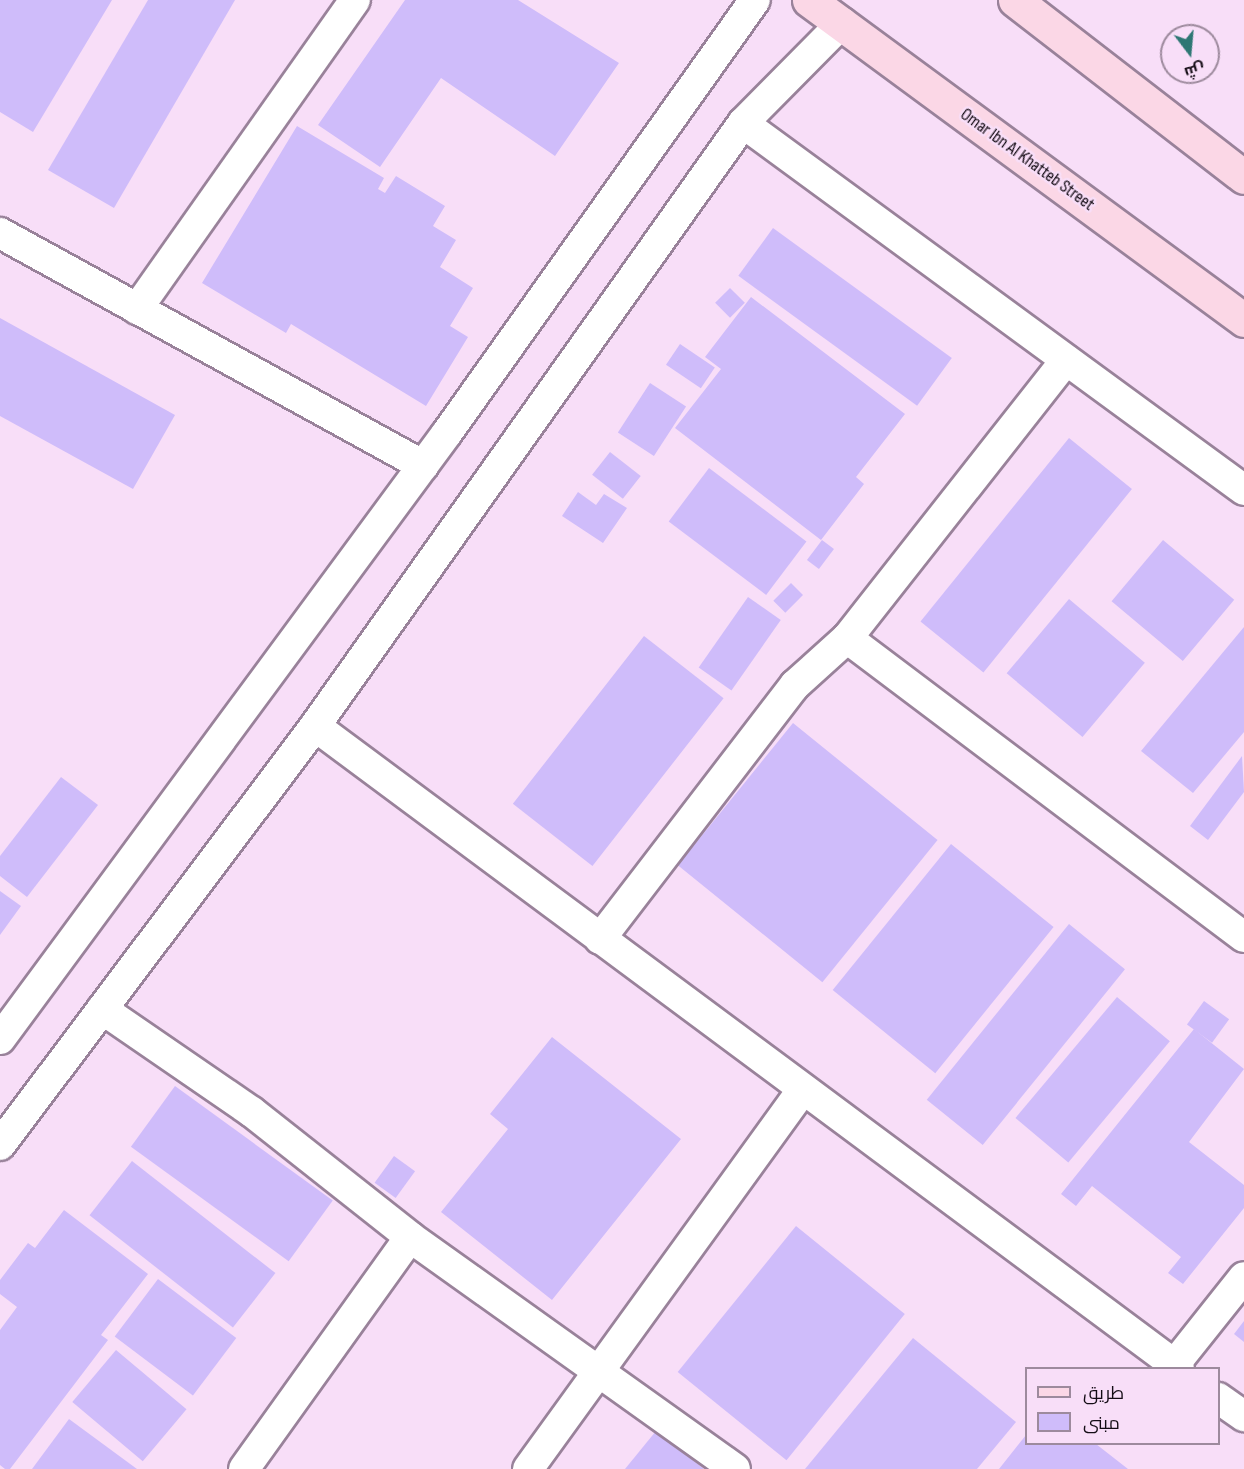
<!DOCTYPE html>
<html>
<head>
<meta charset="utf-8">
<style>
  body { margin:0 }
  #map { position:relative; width:1244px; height:1469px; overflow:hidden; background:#f8def8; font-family:"Sofia Sans Condensed",Cairo,sans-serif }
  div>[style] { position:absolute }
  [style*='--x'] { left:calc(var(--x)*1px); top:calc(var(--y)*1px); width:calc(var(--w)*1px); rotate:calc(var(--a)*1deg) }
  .building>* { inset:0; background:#cfbcfa; transform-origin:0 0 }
  .roads { filter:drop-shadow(2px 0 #99829a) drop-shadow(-2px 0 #99829a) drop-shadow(0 2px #99829a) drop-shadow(0 -2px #99829a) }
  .minor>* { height:30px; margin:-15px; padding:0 15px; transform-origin:15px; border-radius:15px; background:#fff }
  .major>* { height:33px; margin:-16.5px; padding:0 16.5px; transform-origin:16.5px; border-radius:16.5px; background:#fbd7e6 }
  span { translate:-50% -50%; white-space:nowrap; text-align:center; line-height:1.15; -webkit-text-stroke:5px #f8def8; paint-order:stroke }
  .street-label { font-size:18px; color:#140c15 }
  .legend { position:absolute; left:1025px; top:1367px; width:195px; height:78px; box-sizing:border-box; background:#f8def8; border:2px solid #9d8a9d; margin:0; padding:8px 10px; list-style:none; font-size:18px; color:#140c15 }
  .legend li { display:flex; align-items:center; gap:12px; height:30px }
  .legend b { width:30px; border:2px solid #9d8a9d }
  .north { position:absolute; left:1160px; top:24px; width:60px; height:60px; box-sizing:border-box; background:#f8def8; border:2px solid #9d8a9d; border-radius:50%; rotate:164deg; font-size:16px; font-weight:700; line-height:24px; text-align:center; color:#140c15 }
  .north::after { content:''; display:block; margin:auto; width:21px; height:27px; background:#2e7774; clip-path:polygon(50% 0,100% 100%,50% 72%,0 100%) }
</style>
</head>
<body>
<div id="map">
  <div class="building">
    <div style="clip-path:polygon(0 0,112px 0,33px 132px,0 112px)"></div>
    <div style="clip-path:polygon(148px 0,235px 0,114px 208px,48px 170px)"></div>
    <div style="clip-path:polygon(405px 0,518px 0,619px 63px,555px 156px,441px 78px,380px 167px,318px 125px)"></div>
    <div style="clip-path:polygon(297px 126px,384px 178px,378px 189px,385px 193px,396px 176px,445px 206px,433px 226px,456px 240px,440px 267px,473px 288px,450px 326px,468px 337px,426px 406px,291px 324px,286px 333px,202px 283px)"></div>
    <div style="left:773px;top:228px;width:221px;height:59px;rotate:36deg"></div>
    <div style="left:730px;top:288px;width:21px;height:21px;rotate:45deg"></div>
    <div style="clip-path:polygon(751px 297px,905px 414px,856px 477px,864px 484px,821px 540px,675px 428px,721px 369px,705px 357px)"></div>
    <div style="clip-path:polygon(0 318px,175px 415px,133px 489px,0 416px)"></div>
    <div style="left:680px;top:344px;width:42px;height:25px;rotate:34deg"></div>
    <div style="left:650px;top:383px;width:43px;height:59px;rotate:33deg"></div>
    <div style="left:1069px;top:438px;width:81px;height:236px;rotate:39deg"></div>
    <div style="left:610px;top:452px;width:39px;height:29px;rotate:38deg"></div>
    <div style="left:709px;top:468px;width:122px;height:67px;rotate:37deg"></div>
    <div style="clip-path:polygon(578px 492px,596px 505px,604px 494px,627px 508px,603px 543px,562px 516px)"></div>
    <div style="left:822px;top:540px;width:15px;height:25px;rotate:37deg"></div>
    <div style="left:1163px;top:540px;width:93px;height:80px;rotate:40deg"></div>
    <div style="left:791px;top:583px;width:17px;height:25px;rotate:45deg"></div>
    <div style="left:748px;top:597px;width:40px;height:86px;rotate:35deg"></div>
    <div style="left:1069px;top:599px;width:99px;height:97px;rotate:40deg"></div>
    <div style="clip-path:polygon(1244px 627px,1244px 732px,1193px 793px,1141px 751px)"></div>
    <div style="left:644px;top:636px;width:101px;height:213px;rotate:38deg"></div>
    <div style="left:793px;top:723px;width:186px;height:183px;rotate:39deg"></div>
    <div style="clip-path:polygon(1242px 756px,1244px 792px,1208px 840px,1190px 826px)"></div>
    <div style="clip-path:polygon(61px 777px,98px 805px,27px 897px,0 876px,0 856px)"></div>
    <div style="left:951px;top:844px;width:132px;height:188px;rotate:39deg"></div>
    <div style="clip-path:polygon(0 891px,21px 906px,0 935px)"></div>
    <div style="left:1069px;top:924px;width:72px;height:226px;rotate:39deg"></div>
    <div style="left:1117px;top:997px;width:69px;height:158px;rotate:40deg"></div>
    <div style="left:1204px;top:1001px;width:31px;height:29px;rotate:36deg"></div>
    <div style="clip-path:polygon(1194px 1029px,1244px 1069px,1189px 1142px,1244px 1185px,1244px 1208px,1183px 1284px,1168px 1273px,1181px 1257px,1092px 1186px,1076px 1206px,1061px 1194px)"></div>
    <div style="clip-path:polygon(552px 1037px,681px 1139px,552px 1300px,441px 1212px,508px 1129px,490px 1114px)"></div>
    <div style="left:175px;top:1086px;width:195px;height:75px;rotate:36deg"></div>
    <div style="left:394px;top:1156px;width:26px;height:33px;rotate:36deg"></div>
    <div style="left:132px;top:1161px;width:182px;height:69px;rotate:38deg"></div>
    <div style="clip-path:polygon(64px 1210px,148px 1274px,101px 1335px,108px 1340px,10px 1469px,5px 1469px,0 1465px,0 1330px,17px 1307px,0 1294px,0 1280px,28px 1243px,35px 1248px)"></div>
    <div style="left:796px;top:1226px;width:140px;height:188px;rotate:39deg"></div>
    <div style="left:158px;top:1279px;width:98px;height:72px;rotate:37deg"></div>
    <div style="clip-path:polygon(1244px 1321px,1244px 1342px,1234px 1334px)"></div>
    <div style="clip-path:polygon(913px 1338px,1016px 1422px,977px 1469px,805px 1469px)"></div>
    <div style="left:116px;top:1350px;width:92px;height:68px;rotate:40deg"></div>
    <div style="clip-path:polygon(69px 1419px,137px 1469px,32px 1469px)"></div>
    <div style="clip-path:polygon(656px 1431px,704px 1469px,625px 1469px)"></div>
    <div style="clip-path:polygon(1026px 1435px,1026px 1444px,1096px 1444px,1128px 1469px,999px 1469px)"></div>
  </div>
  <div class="roads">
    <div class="minor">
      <div style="--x:743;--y:123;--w:621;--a:36.22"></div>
      <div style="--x:0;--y:233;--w:483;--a:28.8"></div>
      <div style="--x:137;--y:309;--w:378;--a:-54.8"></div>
      <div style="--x:1066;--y:360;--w:354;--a:128.2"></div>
      <div style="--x:847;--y:638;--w:497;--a:37"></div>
      <div style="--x:315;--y:726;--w:1076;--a:36.61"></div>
      <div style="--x:600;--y:939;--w:320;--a:-52.5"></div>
      <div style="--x:795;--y:685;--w:70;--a:-42.1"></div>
      <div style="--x:102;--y:1009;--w:182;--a:34.5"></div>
      <div style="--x:252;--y:1112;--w:201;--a:38.3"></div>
      <div style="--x:410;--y:1237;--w:399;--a:35.5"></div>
      <div style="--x:0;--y:1039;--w:753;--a:-53.59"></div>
      <div style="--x:447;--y:433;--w:531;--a:-54.58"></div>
      <div style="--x:0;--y:1145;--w:524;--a:-53.06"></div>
      <div style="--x:315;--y:726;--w:739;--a:-54.63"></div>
      <div style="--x:743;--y:123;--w:141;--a:-45.3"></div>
      <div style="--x:1174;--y:1365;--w:112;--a:-51.5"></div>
      <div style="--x:1218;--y:1398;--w:32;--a:35"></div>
      <div style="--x:244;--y:1469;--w:285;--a:-54.4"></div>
      <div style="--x:528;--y:1469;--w:469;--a:-54.1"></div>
    </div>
    <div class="major">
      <div style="--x:809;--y:0;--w:540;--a:36.34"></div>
      <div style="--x:1015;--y:0;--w:289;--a:37.7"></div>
    </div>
  </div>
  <div class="street-label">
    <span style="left:1027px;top:160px;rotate:36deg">Omar Ibn Al Khatteb Street</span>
  </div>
  <ul class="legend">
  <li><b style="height:8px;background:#fbd7e6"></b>طريق</li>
  <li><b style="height:16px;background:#cfbcfa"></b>مبنى</li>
  </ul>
  <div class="north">ش</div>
</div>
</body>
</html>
